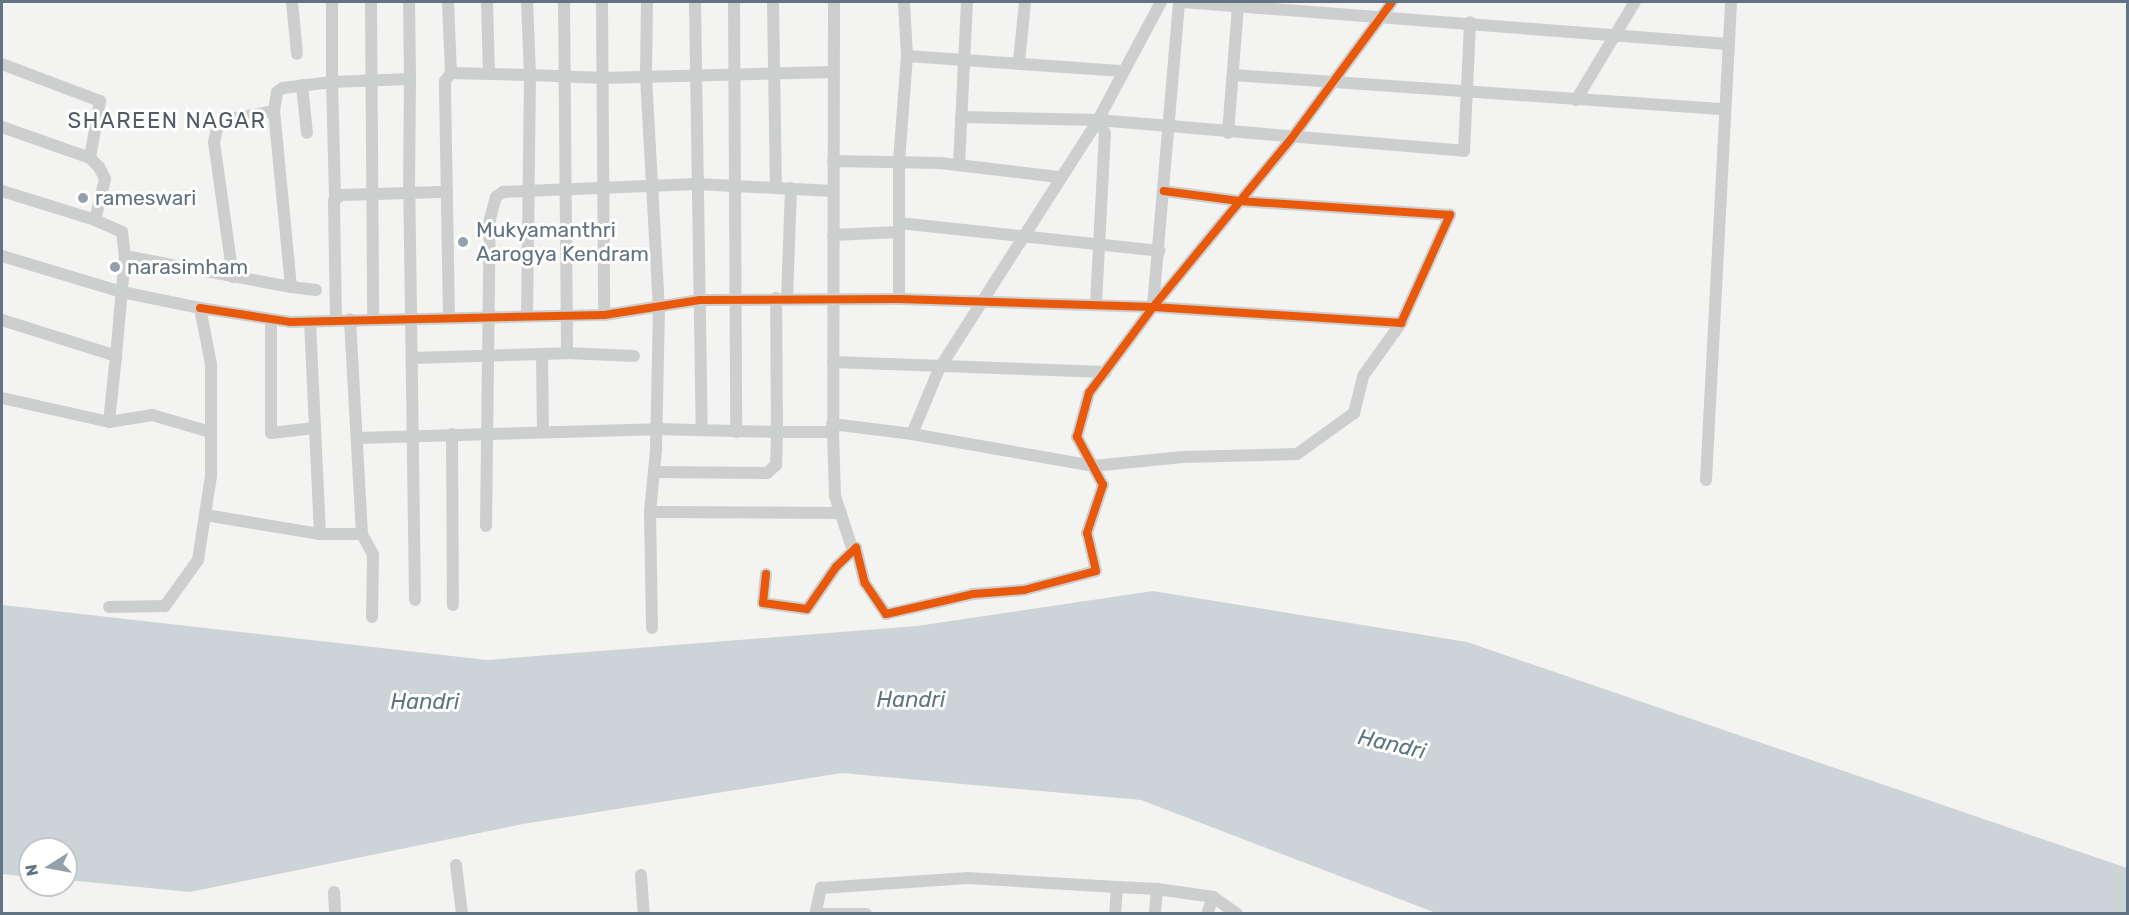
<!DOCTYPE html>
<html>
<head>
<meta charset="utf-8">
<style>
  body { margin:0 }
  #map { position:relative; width:2129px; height:915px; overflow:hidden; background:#f3f4f1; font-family:Rubik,sans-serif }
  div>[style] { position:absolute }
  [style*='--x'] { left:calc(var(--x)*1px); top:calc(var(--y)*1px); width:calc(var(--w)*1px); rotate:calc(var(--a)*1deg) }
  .water>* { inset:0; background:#ccd4d7 }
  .minor>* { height:12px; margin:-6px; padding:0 6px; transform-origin:6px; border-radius:6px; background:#cdcece }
  .cycleway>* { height:8px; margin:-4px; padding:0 4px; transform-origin:4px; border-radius:4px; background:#e8590c }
  .dots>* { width:16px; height:16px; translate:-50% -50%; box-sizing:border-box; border:3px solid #fff; border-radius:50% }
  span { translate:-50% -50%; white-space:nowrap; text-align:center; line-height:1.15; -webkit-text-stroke:6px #fff; paint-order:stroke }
  .poi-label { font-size:21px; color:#627383 }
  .left { translate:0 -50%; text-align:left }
  .neighbourhood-label { font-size:22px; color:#515c67; letter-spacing:1.5px }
  .water-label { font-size:22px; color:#5e7680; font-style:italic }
  .frame { position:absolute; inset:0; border:3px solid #627383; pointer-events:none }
  .north { position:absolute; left:18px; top:837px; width:60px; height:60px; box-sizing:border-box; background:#fff; border:2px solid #c0c7cd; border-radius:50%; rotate:259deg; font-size:16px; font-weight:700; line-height:24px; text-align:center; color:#627383 }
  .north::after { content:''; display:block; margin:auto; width:21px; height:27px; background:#95a0aa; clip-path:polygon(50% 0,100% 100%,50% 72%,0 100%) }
</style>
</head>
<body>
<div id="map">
  <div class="water">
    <div style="clip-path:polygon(1153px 591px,1467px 642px,2127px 868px,2127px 913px,1436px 913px,1141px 800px,842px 773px,523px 824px,190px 892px,66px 880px,66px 849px,30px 849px,30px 877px,2px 874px,2px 605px,487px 660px,917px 626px)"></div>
  </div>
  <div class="minor">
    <div style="--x:292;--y:2;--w:52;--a:84.5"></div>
    <div style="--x:332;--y:2;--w:80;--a:90"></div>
    <div style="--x:332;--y:82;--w:78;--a:-2.2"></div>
    <div style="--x:410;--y:79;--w:77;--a:-90.7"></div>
    <div style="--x:371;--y:2;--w:317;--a:89.6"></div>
    <div style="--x:448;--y:2;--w:71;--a:87.6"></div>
    <div style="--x:487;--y:2;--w:72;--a:88.4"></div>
    <div style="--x:527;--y:2;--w:73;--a:87.6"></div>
    <div style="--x:530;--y:75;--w:73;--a:2.4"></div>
    <div style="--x:603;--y:78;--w:231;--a:-1.5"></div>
    <div style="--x:564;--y:2;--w:351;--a:89.5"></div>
    <div style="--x:602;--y:2;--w:313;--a:89.6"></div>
    <div style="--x:647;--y:2;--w:75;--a:90.8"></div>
    <div style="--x:646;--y:77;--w:230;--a:86.8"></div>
    <div style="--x:659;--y:307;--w:143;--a:91.2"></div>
    <div style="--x:656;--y:450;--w:62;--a:95.5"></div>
    <div style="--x:650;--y:512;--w:116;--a:89"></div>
    <div style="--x:695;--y:2;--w:428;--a:89.1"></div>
    <div style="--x:734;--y:2;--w:430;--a:89.7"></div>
    <div style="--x:773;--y:2;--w:185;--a:89.1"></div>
    <div style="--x:834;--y:2;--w:430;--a:90.1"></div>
    <div style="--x:833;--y:432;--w:64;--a:88.2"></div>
    <div style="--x:835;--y:496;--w:58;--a:71.9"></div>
    <div style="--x:904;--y:2;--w:54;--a:86.8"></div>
    <div style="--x:907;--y:56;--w:217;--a:4"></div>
    <div style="--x:1182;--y:2;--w:547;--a:4.41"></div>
    <div style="--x:1019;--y:62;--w:60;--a:-84.3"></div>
    <div style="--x:2;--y:64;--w:105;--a:20.7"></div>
    <div style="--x:100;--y:101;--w:58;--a:100"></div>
    <div style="--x:1233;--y:75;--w:492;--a:4"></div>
    <div style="--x:302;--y:85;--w:48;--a:84.1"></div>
    <div style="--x:1576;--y:100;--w:114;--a:-59"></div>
    <div style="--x:961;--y:117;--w:137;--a:1.3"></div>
    <div style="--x:1098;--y:120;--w:367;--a:4.8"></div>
    <div style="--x:1464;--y:151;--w:129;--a:-87.3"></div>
    <div style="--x:2;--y:127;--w:93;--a:19.4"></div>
    <div style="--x:90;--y:158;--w:13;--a:45"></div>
    <div style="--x:99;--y:167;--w:13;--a:63"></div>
    <div style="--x:105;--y:179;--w:42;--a:103.7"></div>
    <div style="--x:95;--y:220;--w:30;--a:24"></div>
    <div style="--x:122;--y:232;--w:24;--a:83"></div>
    <div style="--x:125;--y:256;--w:169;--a:10.6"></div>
    <div style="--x:1228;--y:133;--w:127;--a:-85.5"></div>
    <div style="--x:833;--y:161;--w:107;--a:1.1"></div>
    <div style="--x:940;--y:163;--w:120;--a:6.7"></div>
    <div style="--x:959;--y:165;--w:163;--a:-87.2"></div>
    <div style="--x:2;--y:191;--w:97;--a:17.3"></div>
    <div style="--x:899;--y:223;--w:262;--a:6.1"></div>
    <div style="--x:833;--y:235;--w:66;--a:-2.6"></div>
    <div style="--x:2;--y:256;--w:125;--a:16.7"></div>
    <div style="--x:122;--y:292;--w:80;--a:11.6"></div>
    <div style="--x:200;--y:308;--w:57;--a:78.9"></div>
    <div style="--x:211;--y:364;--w:112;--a:90"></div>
    <div style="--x:211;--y:476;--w:85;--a:98.8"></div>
    <div style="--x:198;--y:560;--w:57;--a:125.7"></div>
    <div style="--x:165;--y:606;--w:56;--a:179"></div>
    <div style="--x:233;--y:277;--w:136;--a:-98"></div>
    <div style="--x:214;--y:142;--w:13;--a:-77"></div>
    <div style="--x:217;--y:129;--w:13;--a:-45"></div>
    <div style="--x:226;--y:120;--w:49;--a:-10.6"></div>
    <div style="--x:316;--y:290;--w:25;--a:-173"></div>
    <div style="--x:291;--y:287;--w:177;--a:-95.5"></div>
    <div style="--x:274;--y:111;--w:19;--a:-81"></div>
    <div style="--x:277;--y:92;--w:7;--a:-34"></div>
    <div style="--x:283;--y:88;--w:49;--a:-7"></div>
    <div style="--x:332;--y:82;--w:115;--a:88.5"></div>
    <div style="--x:787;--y:298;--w:110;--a:-87.9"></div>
    <div style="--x:899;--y:299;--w:137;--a:-90"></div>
    <div style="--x:899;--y:162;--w:106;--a:-85.7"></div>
    <div style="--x:1096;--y:304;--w:171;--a:-87"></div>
    <div style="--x:1105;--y:133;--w:15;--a:-118"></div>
    <div style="--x:1153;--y:306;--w:305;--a:-85.1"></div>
    <div style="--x:200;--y:308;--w:91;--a:8.8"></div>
    <div style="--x:290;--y:322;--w:314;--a:-1.3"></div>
    <div style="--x:604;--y:315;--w:97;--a:-8.9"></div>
    <div style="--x:700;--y:300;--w:199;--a:-0.3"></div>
    <div style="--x:899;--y:299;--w:254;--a:1.8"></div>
    <div style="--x:1153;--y:307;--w:249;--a:3.7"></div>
    <div style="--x:1401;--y:323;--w:119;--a:-65.6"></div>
    <div style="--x:1450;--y:215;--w:211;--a:-176.2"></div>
    <div style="--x:1239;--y:201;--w:76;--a:-172.4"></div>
    <div style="--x:449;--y:318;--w:237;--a:-91"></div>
    <div style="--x:445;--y:81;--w:10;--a:-53"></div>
    <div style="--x:451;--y:73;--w:79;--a:1.5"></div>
    <div style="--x:530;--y:75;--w:241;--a:90.7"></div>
    <div style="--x:336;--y:319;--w:118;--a:-91"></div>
    <div style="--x:334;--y:201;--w:9;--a:-41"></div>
    <div style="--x:341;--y:195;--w:68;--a:-1.7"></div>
    <div style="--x:409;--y:193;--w:114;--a:-89.5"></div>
    <div style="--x:2;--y:320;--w:120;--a:17.5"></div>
    <div style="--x:116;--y:356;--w:66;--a:96.1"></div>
    <div style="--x:271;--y:321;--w:112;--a:90"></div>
    <div style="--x:271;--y:433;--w:44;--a:-6.5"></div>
    <div style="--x:315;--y:428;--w:107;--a:-92.7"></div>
    <div style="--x:542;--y:354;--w:78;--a:89.3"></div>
    <div style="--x:116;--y:356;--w:100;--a:-84.9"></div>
    <div style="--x:412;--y:358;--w:155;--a:-1.8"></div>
    <div style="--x:567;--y:353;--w:67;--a:2.6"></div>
    <div style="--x:833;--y:362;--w:273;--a:2.1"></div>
    <div style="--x:2;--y:398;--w:110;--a:12.6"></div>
    <div style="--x:109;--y:422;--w:44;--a:-9.2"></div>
    <div style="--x:152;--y:415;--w:61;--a:16.1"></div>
    <div style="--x:832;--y:424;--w:81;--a:7.1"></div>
    <div style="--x:912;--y:434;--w:70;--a:-67.4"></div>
    <div style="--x:939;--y:369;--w:295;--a:-57.4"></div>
    <div style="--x:1098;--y:120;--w:134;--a:-61.9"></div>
    <div style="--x:452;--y:434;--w:171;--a:89.7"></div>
    <div style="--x:912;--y:434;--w:184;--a:10"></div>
    <div style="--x:1093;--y:466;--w:90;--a:-5.7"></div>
    <div style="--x:1183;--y:457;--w:114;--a:-1.5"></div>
    <div style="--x:1297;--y:454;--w:70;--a:-35.7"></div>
    <div style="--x:1354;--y:413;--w:38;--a:-76"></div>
    <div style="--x:1363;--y:376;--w:65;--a:-54.4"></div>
    <div style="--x:358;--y:438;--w:298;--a:-1.7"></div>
    <div style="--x:656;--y:429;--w:121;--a:1.4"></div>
    <div style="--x:777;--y:432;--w:134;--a:-90.4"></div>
    <div style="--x:654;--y:472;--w:113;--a:0.5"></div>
    <div style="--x:767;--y:473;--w:12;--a:-42"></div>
    <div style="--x:776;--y:465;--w:33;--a:-88"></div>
    <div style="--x:777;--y:432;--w:56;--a:0"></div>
    <div style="--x:1706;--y:480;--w:479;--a:-87"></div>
    <div style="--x:650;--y:512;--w:191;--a:0.3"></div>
    <div style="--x:205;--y:515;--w:117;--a:9.4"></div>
    <div style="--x:320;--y:534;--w:106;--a:-92.7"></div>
    <div style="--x:486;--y:526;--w:307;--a:-89.3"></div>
    <div style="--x:490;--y:219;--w:23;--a:-75"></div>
    <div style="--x:496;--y:197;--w:9;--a:-36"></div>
    <div style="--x:503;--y:192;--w:193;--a:-2.4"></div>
    <div style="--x:696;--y:184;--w:137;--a:2.9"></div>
    <div style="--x:320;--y:534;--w:42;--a:0"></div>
    <div style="--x:362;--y:534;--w:215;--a:-93.2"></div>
    <div style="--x:362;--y:534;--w:24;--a:62"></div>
    <div style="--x:373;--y:555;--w:62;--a:90.9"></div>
    <div style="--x:766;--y:574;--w:29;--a:96"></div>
    <div style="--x:763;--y:603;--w:44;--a:7.8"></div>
    <div style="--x:807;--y:609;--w:51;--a:-55.4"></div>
    <div style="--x:836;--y:567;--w:28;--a:-44"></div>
    <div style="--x:856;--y:548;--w:36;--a:76"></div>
    <div style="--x:865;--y:583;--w:37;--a:56"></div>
    <div style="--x:886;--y:614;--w:89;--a:-12.9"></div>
    <div style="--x:973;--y:594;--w:51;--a:-4.5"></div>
    <div style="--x:1024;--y:590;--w:74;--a:-14.8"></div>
    <div style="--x:1096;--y:571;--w:39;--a:-103"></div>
    <div style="--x:1087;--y:533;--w:51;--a:-71.6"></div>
    <div style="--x:1103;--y:485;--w:55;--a:-118.4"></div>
    <div style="--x:1077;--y:437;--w:46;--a:-74.7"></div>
    <div style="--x:1089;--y:393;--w:107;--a:-53.3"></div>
    <div style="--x:1153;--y:307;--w:217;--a:-50.6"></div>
    <div style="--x:1291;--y:139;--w:170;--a:-53.6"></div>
    <div style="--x:415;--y:600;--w:407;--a:-90.8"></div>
    <div style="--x:409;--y:193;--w:38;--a:-2"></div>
    <div style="--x:456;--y:865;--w:49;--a:83"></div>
    <div style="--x:641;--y:875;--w:39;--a:86"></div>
    <div style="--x:1117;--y:887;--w:40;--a:2.9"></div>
    <div style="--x:1157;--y:889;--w:25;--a:95"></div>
    <div style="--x:1157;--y:889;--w:57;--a:8.1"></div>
    <div style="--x:1213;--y:897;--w:18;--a:109"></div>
    <div style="--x:334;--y:892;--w:22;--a:87"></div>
    <div style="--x:1213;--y:897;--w:29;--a:35"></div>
    <div style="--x:816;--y:911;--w:24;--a:-78"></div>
    <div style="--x:821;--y:888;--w:147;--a:-3.9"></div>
    <div style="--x:968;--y:878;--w:149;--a:3.5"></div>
    <div style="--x:1117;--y:887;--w:27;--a:94"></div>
    <div style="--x:816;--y:914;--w:50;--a:0"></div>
  </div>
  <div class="cycleway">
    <div style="--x:200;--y:308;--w:91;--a:8.8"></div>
    <div style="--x:290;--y:322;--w:314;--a:-1.3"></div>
    <div style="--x:604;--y:315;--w:97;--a:-8.9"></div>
    <div style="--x:700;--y:300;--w:199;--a:-0.3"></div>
    <div style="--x:899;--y:299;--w:254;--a:1.8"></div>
    <div style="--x:1153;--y:307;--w:249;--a:3.7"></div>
    <div style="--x:1401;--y:323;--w:119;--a:-65.6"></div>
    <div style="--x:1450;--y:215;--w:211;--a:-176.2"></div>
    <div style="--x:1239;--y:201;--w:76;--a:-172.4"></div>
    <div style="--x:766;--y:574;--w:29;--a:96"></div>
    <div style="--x:763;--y:603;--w:44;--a:7.8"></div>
    <div style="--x:807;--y:609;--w:51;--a:-55.4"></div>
    <div style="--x:836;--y:567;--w:28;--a:-44"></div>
    <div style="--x:856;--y:548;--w:36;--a:76"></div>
    <div style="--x:865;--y:583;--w:37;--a:56"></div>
    <div style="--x:886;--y:614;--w:89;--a:-12.9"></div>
    <div style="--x:973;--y:594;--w:51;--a:-4.5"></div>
    <div style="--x:1024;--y:590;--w:74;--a:-14.8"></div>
    <div style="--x:1096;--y:571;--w:39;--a:-103"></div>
    <div style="--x:1087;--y:533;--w:51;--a:-71.6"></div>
    <div style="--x:1103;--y:485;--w:55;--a:-118.4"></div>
    <div style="--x:1077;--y:437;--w:46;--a:-74.7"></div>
    <div style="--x:1089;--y:393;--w:107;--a:-53.3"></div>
    <div style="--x:1153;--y:307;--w:217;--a:-50.6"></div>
    <div style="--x:1291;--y:139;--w:170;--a:-53.6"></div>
  </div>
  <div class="dots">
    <div style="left:83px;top:198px;background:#95a0aa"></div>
    <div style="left:463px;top:242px;background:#95a0aa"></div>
    <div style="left:115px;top:267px;background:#95a0aa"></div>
  </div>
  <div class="poi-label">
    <span class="left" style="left:95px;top:198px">rameswari</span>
    <span class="left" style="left:476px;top:242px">Mukyamanthri<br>Aarogya Kendram</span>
    <span class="left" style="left:127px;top:267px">narasimham</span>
  </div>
  <div class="neighbourhood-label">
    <span style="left:167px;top:121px">SHAREEN NAGAR</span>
  </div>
  <div class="water-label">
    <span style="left:911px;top:700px">Handri</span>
    <span style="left:425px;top:702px">Handri</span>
    <span style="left:1392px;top:744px;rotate:13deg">Handri</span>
  </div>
  <div class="frame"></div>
  <div class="north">N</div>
</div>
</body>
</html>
